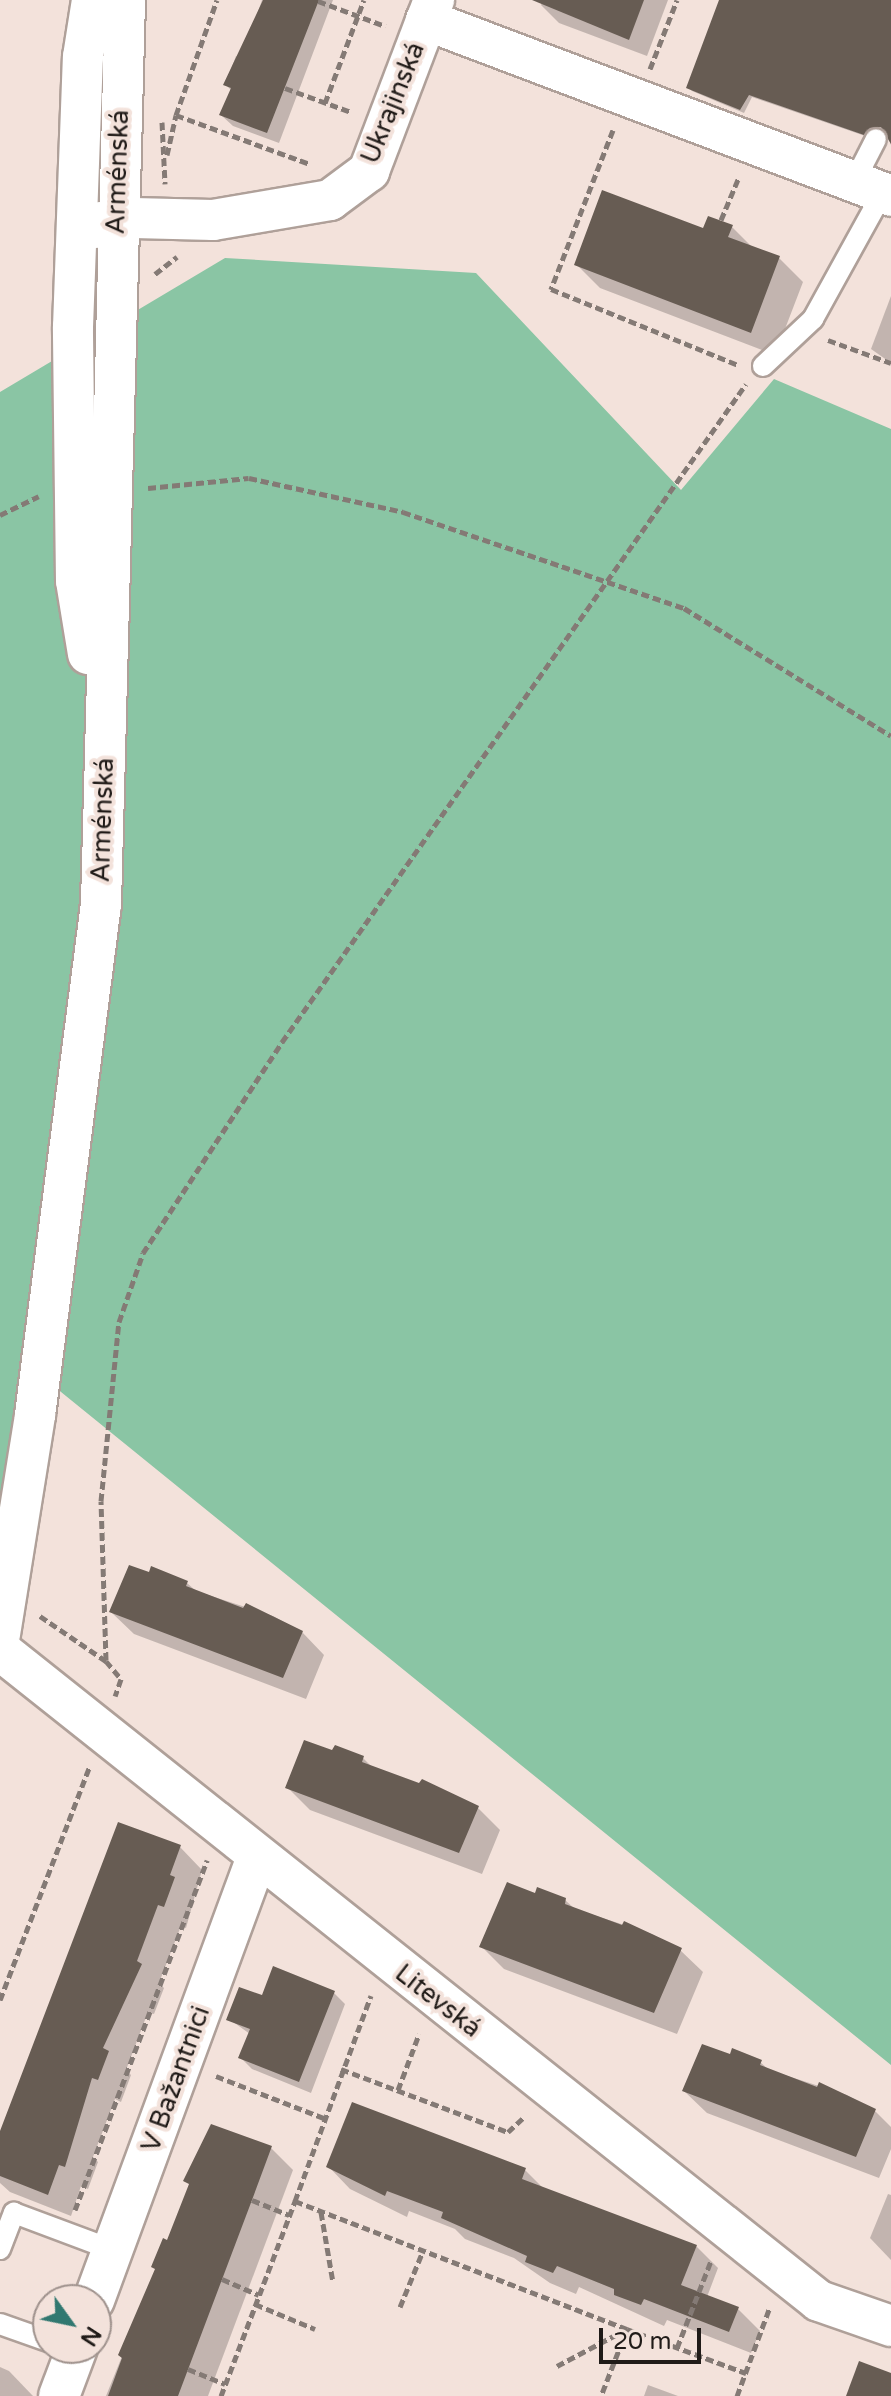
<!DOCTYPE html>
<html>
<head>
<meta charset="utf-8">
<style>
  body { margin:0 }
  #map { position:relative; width:891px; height:2396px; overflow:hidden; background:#f3e2db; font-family:"Varela Round",sans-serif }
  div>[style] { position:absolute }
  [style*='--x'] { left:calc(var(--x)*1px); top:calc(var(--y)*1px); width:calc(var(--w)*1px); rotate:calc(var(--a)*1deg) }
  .forest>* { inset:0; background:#8ac5a4 }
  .shadow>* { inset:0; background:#0003 }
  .building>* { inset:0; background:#675c53 }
  .path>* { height:5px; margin-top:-2.5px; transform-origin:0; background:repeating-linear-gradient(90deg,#847a75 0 8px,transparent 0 12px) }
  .roads { filter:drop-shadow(2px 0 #afa099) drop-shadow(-2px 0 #afa099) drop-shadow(0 2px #afa099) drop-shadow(0 -2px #afa099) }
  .lane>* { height:20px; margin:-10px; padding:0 10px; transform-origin:10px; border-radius:10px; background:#fff }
  .street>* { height:40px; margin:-20px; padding:0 20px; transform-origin:20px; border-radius:20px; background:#fff }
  span { translate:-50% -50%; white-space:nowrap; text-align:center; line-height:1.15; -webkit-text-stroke:8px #f3e2db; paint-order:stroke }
  .street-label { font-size:26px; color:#201b18 }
  .north { position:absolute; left:32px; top:2284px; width:80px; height:80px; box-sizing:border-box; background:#f3e2db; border:2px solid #9f928d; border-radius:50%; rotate:123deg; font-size:22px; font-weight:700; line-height:32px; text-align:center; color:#201b18 }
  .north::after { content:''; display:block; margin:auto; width:28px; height:36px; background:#317870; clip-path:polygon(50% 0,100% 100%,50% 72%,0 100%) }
  .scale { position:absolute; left:599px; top:2328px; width:102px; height:36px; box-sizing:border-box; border:4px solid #201b18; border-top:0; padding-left:10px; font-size:24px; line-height:28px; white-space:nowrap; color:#201b18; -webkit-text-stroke:6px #f3e2db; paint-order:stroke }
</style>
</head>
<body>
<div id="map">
  <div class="forest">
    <div style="clip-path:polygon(225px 258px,476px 273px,681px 490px,774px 379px,891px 429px,891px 2065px,45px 1379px,0 1541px,0 392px)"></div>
  </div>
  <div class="shadow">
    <div style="clip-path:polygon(262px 0,333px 0,279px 143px,233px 126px,221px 115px,232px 91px,225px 84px,236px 56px,242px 59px)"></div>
    <div style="clip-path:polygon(543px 0,668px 0,647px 56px,559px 23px,541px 5px)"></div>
    <div style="clip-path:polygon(721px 0,891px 0,891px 145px,884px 130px,868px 137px,752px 97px,744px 113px,692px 91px,689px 88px)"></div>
    <div style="clip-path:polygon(732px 227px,754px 249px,779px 258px,803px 282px,775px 355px,600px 288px,576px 264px)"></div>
    <div style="clip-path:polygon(891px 296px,891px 363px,871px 349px)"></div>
    <div style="clip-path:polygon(187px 1583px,196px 1591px,273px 1616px,302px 1632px,324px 1655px,306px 1699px,134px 1634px,111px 1612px)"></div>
    <div style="clip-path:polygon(333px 1753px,363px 1758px,373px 1768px,477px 1807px,500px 1830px,482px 1874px,310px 1810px,287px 1787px)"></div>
    <div style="clip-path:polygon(180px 1847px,202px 1870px,186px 1928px,181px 1926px,159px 1983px,164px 1988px,154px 2014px,148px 2012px,126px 2070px,131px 2075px,121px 2102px,115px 2099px,93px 2157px,98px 2162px,88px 2189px,81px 2186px,71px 2216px,10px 2192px,0 2183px,0 2136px)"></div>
    <div style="clip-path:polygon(536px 1895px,565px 1900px,575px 1909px,652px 1934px,680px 1950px,703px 1972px,677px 2034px,504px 1969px,482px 1947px)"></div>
    <div style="clip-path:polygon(334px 1993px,345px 2004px,311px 2093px,252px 2069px,241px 2058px,250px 2034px,229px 2019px,263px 1997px)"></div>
    <div style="clip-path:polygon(731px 2057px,760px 2062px,769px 2070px,847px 2095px,875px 2111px,891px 2127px,891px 2149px,879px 2178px,707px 2113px,684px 2091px)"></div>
    <div style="clip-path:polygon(271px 2148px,293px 2170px,208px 2396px,106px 2396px,168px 2242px)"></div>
    <div style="clip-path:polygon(328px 2166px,525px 2170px,545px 2190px,696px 2246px,718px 2268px,707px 2297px,738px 2309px,760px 2331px,751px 2353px,667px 2320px,664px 2326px,579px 2287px,576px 2294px,550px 2283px,514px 2258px,465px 2239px,455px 2229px,409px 2211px,407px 2217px,350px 2189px)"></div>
    <div style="clip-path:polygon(888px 2194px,891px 2195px,891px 2260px,870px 2238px)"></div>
    <div style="clip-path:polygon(0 2367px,9px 2371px,33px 2396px,0 2396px)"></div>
    <div style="clip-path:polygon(648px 2385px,678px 2396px,644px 2396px)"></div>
  </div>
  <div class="building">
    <div style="clip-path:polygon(263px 0,319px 0,267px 133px,219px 115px,231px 88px,223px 85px)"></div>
    <div style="clip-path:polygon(532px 0,644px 0,629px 40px)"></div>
    <div style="clip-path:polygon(719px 0,891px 0,891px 144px,881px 127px,870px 128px,864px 135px,749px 95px,740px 110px,686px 88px)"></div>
    <div style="clip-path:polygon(602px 190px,703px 228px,708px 216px,733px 225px,728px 237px,780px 256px,751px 333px,574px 265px)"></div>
    <div style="clip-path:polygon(129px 1565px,149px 1572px,151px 1566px,188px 1581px,186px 1586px,243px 1608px,246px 1603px,303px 1631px,283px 1678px,109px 1612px)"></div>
    <div style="clip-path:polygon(304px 1740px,332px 1750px,335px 1745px,364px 1756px,362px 1762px,419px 1783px,422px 1779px,479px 1806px,459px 1853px,285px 1788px)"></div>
    <div style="clip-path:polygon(118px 1822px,181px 1845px,170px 1875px,175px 1877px,164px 1907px,158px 1905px,137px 1961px,142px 1964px,103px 2048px,109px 2051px,98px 2080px,92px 2078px,65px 2167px,59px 2165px,48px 2195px,0 2176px,0 2131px)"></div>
    <div style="clip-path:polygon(507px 1882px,535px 1893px,537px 1887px,566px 1898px,565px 1904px,622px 1925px,624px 1921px,682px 1948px,654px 2013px,479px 1947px)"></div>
    <div style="clip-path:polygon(273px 1966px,335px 1991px,299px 2082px,238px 2058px,250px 2029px,226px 2020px,239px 1987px,262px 1995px)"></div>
    <div style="clip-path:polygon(702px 2044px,730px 2054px,732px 2048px,762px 2060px,760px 2065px,817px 2087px,819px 2082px,876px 2109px,856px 2157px,682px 2091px)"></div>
    <div style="clip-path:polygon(352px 2102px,526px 2168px,522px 2179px,697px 2245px,681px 2285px,739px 2307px,729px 2332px,644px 2299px,641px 2305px,614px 2295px,614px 2289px,557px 2266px,553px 2273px,525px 2262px,527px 2256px,441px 2218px,443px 2212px,387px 2191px,385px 2196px,326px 2167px)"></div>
    <div style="clip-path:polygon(211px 2124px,272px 2146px,252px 2200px,178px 2396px,108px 2396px,122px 2358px,118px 2355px,155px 2269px,151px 2267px,163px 2238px,167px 2240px,189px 2184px,183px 2181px)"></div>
    <div style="clip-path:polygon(859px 2361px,891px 2373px,891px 2396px,846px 2396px)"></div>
  </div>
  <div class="path">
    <div style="--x:318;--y:1;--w:72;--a:20.5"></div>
    <div style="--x:650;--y:69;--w:74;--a:-68.6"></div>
    <div style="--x:285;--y:88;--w:70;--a:20"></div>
    <div style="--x:325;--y:103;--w:110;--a:-69.3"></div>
    <div style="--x:176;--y:115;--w:143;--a:20.1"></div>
    <div style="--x:162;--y:122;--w:62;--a:87.2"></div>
    <div style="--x:613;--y:130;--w:171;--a:111.3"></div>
    <div style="--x:551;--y:289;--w:202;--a:22.1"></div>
    <div style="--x:167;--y:155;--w:41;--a:-77.3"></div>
    <div style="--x:176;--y:115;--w:122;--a:-70.4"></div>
    <div style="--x:721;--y:220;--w:47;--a:-67.3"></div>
    <div style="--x:155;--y:274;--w:28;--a:-38"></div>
    <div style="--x:828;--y:340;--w:67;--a:20.1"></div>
    <div style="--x:148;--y:488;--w:101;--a:-5.7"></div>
    <div style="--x:249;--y:478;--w:158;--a:12.4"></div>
    <div style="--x:403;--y:512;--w:297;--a:18.9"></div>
    <div style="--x:684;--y:608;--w:243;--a:31.7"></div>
    <div style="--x:0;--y:515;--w:43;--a:-26"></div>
    <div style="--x:40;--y:1616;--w:80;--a:34.3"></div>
    <div style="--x:106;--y:1661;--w:23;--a:50"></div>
    <div style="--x:121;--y:1679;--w:18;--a:109"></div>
    <div style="--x:106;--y:1660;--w:159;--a:-91.8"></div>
    <div style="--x:101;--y:1501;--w:180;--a:-84.3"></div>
    <div style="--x:119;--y:1322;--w:73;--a:-70.8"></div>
    <div style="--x:143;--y:1253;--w:253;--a:-56.6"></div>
    <div style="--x:282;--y:1042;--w:805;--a:-54.81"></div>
    <div style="--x:0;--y:2000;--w:251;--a:-69"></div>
    <div style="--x:341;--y:2069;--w:178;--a:20.7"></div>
    <div style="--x:508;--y:2132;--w:22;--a:-43"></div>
    <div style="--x:216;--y:2076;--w:116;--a:21.3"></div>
    <div style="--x:398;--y:2090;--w:60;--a:-69.4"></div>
    <div style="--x:252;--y:2200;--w:40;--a:22"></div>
    <div style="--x:295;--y:2201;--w:219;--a:-69.7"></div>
    <div style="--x:75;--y:2210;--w:374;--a:-69.3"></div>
    <div style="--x:321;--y:2212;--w:71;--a:80.3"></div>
    <div style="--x:222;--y:2279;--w:40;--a:23.4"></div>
    <div style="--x:255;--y:2304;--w:65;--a:22.6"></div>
    <div style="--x:400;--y:2307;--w:61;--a:-67.7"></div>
    <div style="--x:677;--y:2348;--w:93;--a:-68.7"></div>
    <div style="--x:557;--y:2366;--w:79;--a:-27.9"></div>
    <div style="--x:627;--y:2329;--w:127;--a:20.3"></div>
    <div style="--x:188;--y:2369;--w:40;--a:22"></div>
    <div style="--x:221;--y:2396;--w:209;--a:-69.2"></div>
    <div style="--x:295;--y:2201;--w:356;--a:21.1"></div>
    <div style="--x:627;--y:2329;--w:72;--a:111.2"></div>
    <div style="--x:737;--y:2396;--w:95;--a:-69.7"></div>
  </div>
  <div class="roads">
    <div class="lane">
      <div style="--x:854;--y:182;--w:48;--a:-62.9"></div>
      <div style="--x:763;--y:366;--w:69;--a:-43.2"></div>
      <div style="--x:813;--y:319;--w:145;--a:-61.1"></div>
      <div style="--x:0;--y:2249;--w:39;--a:-69"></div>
      <div style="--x:14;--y:2213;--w:106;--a:20.5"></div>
      <div style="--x:0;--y:2324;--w:51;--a:19.5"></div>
    </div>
    <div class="street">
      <div style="--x:426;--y:20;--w:497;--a:20.7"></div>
      <div style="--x:95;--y:228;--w:8;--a:-45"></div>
      <div style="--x:101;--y:222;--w:33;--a:-7"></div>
      <div style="--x:134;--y:218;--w:79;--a:1.5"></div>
      <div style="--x:213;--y:220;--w:119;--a:-9.7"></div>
      <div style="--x:330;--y:200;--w:49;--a:-36.6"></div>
      <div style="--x:369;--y:171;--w:183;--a:-69.2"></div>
      <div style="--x:88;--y:654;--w:74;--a:-99.3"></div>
      <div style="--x:76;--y:581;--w:254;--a:-90.7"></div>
      <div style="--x:73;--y:327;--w:270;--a:-87.9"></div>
      <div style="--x:83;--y:57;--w:58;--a:-81"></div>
      <div style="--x:0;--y:1634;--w:222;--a:-80.9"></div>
      <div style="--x:35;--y:1415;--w:515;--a:-82.64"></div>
      <div style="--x:101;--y:904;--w:904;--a:-88.48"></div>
      <div style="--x:0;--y:1650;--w:1046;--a:38.48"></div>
      <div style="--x:819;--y:2301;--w:76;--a:19.1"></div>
      <div style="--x:94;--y:2300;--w:471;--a:-69.8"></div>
      <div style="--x:59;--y:2396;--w:51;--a:-69.4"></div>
    </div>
  </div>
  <div class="street-label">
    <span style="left:393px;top:103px;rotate:-68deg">Ukrajinská</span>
    <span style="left:118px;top:172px;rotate:-88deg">Arménská</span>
    <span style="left:103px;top:820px;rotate:-88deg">Arménská</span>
    <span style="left:438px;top:2001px;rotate:38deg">Litevská</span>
    <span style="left:176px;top:2079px;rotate:-70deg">V Bažantnici</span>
  </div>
  <div class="north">N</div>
  <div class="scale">20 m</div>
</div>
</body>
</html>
